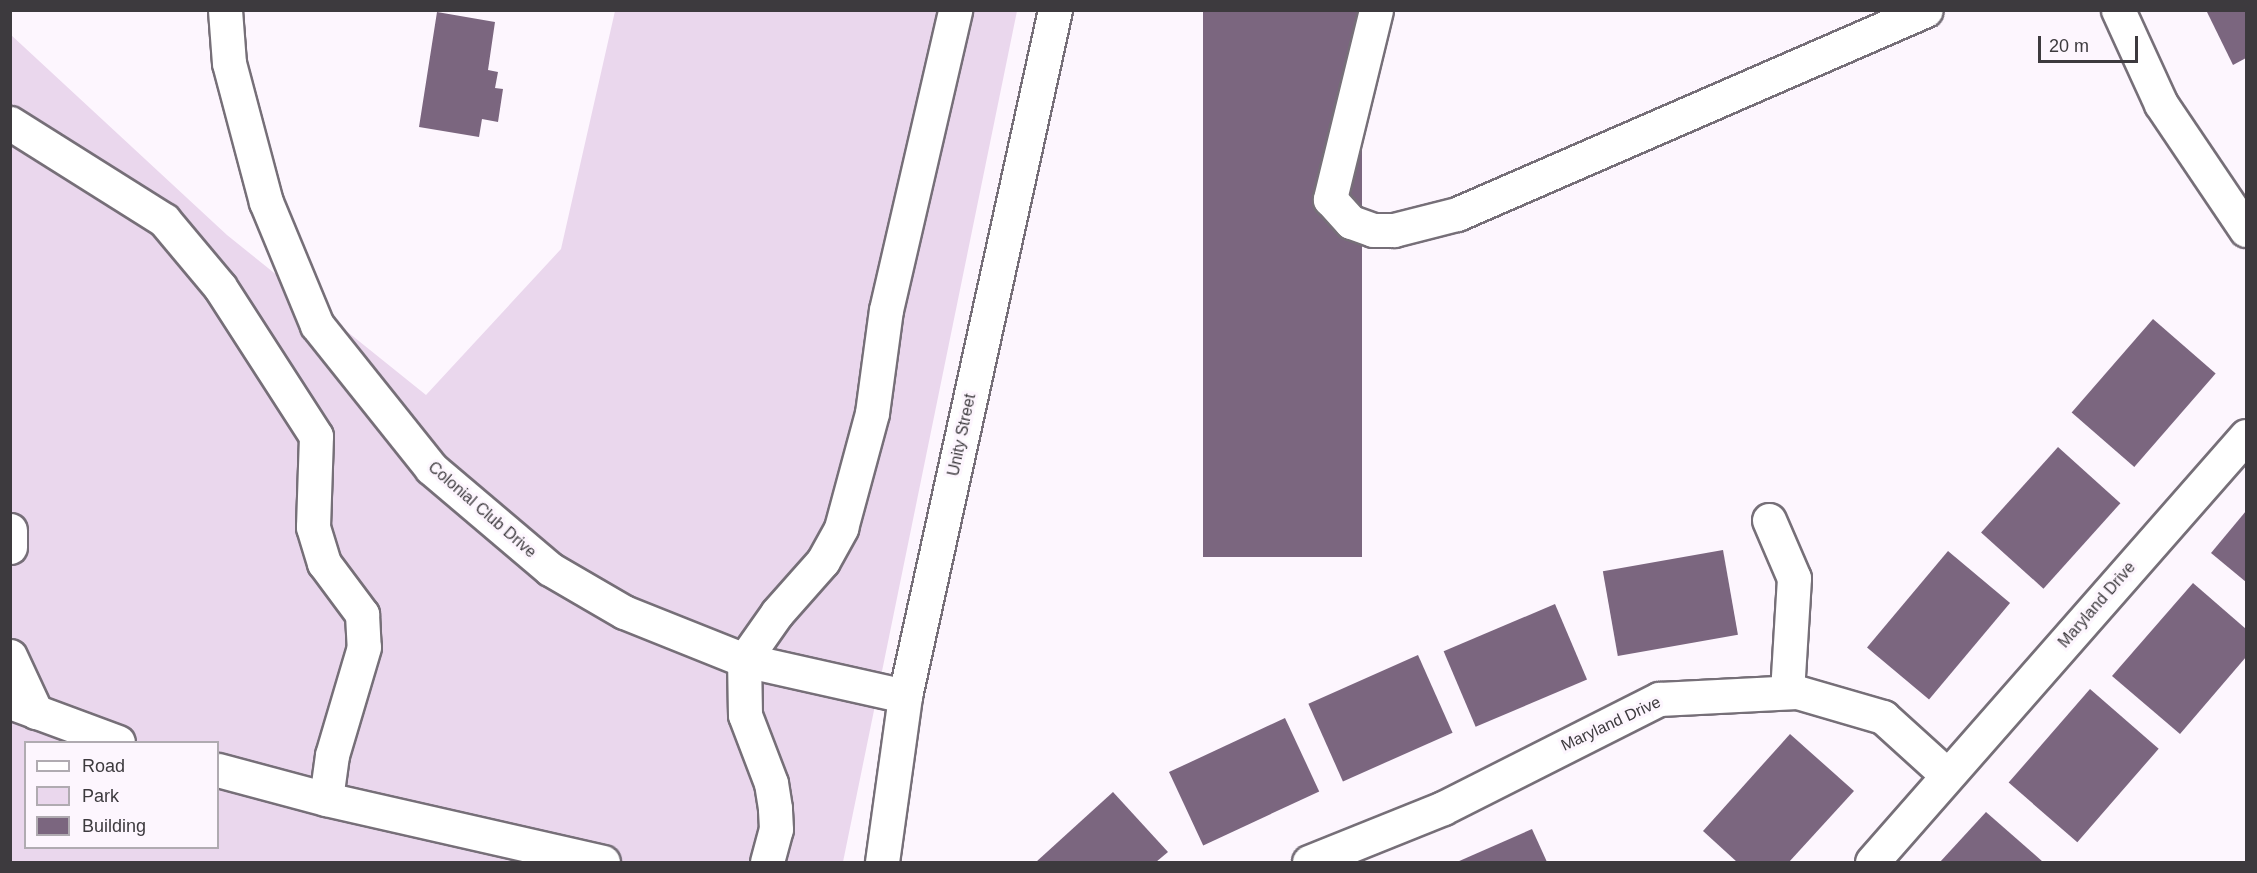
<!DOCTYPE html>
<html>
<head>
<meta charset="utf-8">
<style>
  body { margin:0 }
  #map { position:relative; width:2257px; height:873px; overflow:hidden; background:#fdf6fe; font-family:Helvetica,sans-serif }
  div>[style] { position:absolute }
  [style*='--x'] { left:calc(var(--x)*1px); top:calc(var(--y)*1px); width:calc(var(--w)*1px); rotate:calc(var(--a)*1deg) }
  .green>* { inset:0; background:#ead7ed }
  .building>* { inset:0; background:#7b667f; transform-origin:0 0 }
  .roads { filter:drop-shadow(2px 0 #766f78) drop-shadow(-2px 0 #766f78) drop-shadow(0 2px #766f78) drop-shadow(0 -2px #766f78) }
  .minor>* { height:33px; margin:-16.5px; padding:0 16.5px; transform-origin:16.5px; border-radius:16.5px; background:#fff }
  span { translate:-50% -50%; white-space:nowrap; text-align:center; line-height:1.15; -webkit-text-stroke:6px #fdf6fe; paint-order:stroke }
  .street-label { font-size:16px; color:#3d3a3e }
  .frame { position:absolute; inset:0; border:12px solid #3d3a3e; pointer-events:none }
  .legend { position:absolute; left:24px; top:741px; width:195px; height:108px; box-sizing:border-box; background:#fdf6fe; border:2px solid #b0abb1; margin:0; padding:8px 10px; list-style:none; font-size:18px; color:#3d3a3e }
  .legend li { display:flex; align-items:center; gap:12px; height:30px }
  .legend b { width:30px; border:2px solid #b0abb1 }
  .scale { position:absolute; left:2038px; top:36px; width:100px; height:27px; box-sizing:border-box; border:3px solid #3d3a3e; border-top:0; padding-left:8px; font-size:18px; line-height:21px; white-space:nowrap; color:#3d3a3e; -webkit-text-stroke:4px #fdf6fe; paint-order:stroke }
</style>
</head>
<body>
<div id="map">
  <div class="green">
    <div style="clip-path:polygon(evenodd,615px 11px,1017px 11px,843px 862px,11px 862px,10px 34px,227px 235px,426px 395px,561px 249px,615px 11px,26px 742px,218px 742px,218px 848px,26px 848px,26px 742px)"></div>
  </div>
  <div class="building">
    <div style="left:1203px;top:10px;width:159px;height:547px"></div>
    <div style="clip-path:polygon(2206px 10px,2246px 10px,2246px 58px,2233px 65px)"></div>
    <div style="clip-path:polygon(437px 12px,495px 22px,488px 70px,498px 72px,495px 88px,503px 89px,498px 122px,482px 119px,479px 137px,419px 127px)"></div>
    <div style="left:2153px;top:319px;width:83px;height:124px;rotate:41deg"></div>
    <div style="left:2058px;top:447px;width:84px;height:115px;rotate:42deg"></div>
    <div style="clip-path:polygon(2246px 511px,2246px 582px,2211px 553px)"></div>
    <div style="left:1723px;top:550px;width:86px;height:122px;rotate:80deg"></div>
    <div style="left:1948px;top:551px;width:81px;height:126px;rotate:40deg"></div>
    <div style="clip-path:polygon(2193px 583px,2246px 629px,2246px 657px,2180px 734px,2112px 676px)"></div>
    <div style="left:1555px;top:604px;width:82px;height:121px;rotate:67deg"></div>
    <div style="left:1418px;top:655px;width:85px;height:120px;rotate:66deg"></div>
    <div style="left:2090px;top:689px;width:91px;height:124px;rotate:41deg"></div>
    <div style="left:1285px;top:718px;width:81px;height:128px;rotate:65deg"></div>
    <div style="clip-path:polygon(1790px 734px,1854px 791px,1789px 862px,1737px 862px,1703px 831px)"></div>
    <div style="clip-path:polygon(1113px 792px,1168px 852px,1156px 862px,1036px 862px)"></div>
    <div style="clip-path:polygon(1986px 812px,2043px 862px,1940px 862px)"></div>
    <div style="clip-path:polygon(1532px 829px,1547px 862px,1457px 862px)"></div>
  </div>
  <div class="roads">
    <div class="minor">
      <div style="--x:225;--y:10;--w:53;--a:85.7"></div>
      <div style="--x:229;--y:63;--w:144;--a:75.1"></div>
      <div style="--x:266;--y:202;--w:133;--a:67.5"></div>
      <div style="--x:317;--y:325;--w:183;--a:51.4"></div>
      <div style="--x:431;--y:468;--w:156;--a:40.3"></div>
      <div style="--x:550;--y:569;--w:86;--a:30.2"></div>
      <div style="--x:624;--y:612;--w:129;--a:21.8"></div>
      <div style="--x:744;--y:660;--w:165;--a:12.6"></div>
      <div style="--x:1376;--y:10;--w:195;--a:103.7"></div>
      <div style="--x:1330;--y:199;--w:31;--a:48"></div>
      <div style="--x:1351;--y:222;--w:23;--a:20"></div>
      <div style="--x:1373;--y:230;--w:21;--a:0"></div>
      <div style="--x:1394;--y:230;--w:65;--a:-14.3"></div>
      <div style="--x:1457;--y:214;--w:511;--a:-23.51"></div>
      <div style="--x:2118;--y:10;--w:103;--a:65.4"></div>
      <div style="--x:2161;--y:104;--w:152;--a:56"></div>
      <div style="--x:10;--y:123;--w:182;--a:32.2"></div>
      <div style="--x:164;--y:220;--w:87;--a:50.1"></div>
      <div style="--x:220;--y:287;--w:177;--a:57.2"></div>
      <div style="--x:316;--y:436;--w:91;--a:91.9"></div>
      <div style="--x:313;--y:527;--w:38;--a:73"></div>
      <div style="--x:324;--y:563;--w:64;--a:53.3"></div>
      <div style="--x:362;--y:614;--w:33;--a:87"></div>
      <div style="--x:364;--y:647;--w:113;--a:106.5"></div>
      <div style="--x:332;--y:755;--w:44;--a:97.8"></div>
      <div style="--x:1769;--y:520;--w:63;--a:66.7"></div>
      <div style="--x:1794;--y:578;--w:114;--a:93.5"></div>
      <div style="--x:10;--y:530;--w:17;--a:90"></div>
      <div style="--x:10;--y:656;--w:62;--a:65.1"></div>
      <div style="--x:10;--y:702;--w:115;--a:20.3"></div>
      <div style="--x:218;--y:770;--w:112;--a:15"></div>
      <div style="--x:326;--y:799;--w:284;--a:12.8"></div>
      <div style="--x:767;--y:862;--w:34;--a:-75"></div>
      <div style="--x:776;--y:829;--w:21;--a:-93"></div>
      <div style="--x:775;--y:808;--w:25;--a:-99"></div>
      <div style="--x:771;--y:783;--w:73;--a:-110.9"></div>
      <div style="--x:745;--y:715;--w:55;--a:-91"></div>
      <div style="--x:744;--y:660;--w:57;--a:-54.9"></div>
      <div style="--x:777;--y:613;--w:69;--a:-48.5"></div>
      <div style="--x:823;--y:561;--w:38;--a:-61"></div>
      <div style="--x:841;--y:528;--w:119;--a:-74.9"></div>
      <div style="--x:872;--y:413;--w:104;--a:-82.3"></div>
      <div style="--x:886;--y:310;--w:308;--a:-77"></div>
      <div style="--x:882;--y:862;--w:168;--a:-82.1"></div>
      <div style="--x:905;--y:696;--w:702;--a:-77.67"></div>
      <div style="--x:1309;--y:862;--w:144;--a:-21.9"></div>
      <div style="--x:1443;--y:808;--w:242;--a:-26.8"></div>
      <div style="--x:1659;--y:699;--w:138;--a:-2.9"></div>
      <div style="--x:1797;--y:692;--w:90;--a:16.2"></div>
      <div style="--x:1883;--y:717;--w:86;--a:42.2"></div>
      <div style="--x:1872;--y:862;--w:567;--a:-48.72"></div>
    </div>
  </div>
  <div class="street-label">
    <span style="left:962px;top:435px;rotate:-78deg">Unity Street</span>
    <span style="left:482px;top:510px;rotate:41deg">Colonial Club Drive</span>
    <span style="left:2097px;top:605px;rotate:-49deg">Maryland Drive</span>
    <span style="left:1611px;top:724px;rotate:-25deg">Maryland Drive</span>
  </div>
  <div class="frame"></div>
  <ul class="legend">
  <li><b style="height:8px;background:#fff"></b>Road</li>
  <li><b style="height:16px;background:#ead7ed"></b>Park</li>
  <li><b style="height:16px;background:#7b667f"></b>Building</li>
  </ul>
  <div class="scale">20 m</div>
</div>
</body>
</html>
